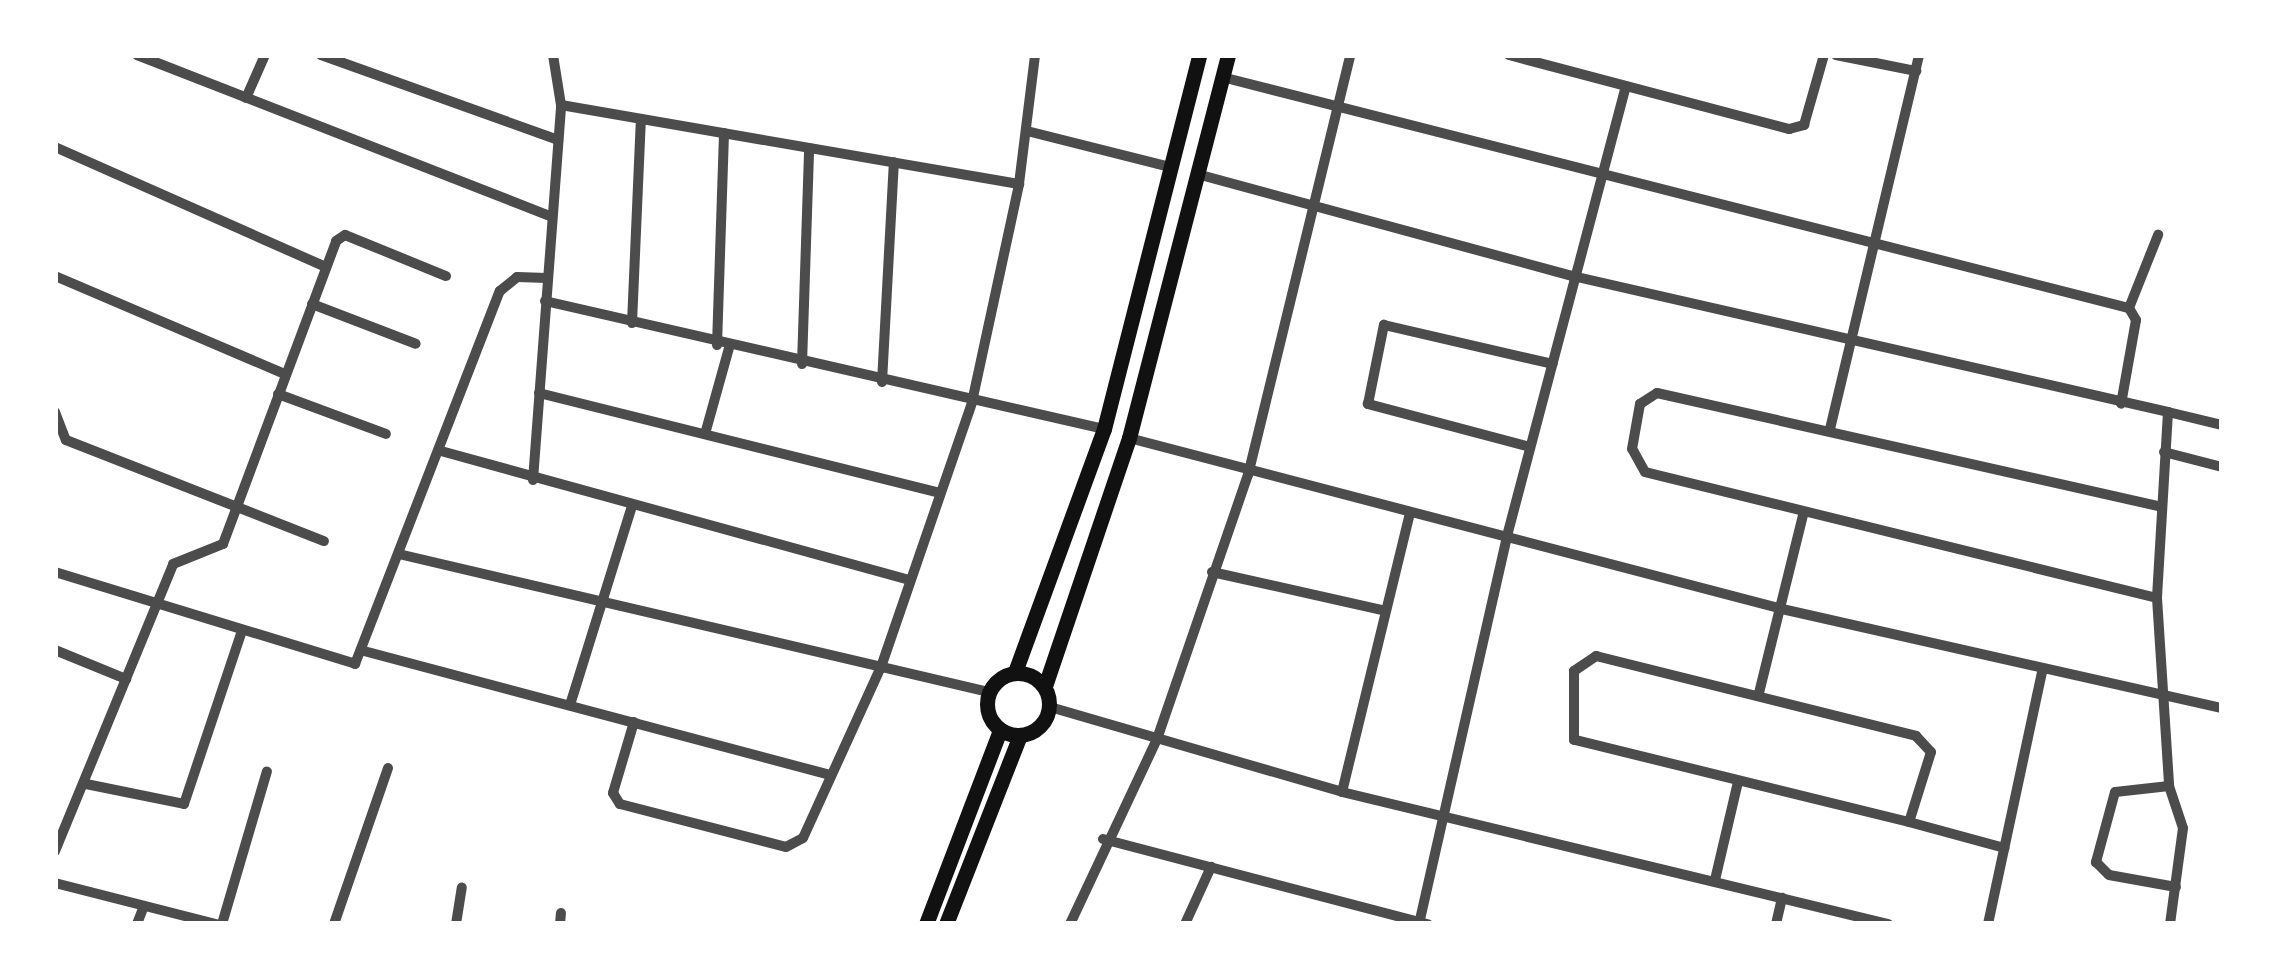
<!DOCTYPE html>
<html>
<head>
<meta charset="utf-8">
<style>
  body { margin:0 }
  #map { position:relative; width:2277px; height:979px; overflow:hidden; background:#fff; font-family:Jost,sans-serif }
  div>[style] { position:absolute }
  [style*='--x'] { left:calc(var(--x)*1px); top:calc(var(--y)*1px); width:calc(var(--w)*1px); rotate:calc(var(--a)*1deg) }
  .minor>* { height:10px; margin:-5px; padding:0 5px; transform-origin:5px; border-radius:5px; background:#4c4c4c }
  .secondary>* { height:15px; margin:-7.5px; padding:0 7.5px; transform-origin:7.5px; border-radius:7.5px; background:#111 }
  .secondary>.ring { margin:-7.5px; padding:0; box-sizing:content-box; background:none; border:15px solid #111; border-radius:50% }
  span { translate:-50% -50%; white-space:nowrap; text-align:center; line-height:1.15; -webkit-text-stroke:8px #fff; paint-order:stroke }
  .frame { position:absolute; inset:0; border:58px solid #fff; pointer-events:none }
</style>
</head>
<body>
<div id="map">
  <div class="minor">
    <div style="--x:137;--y:55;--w:442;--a:21.3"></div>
    <div style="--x:321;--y:55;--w:252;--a:19.7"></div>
    <div style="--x:1509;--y:55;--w:290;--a:14.8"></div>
    <div style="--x:1789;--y:129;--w:16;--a:-15"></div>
    <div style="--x:1804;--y:125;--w:73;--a:-74.1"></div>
    <div style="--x:1836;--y:55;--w:82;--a:11.3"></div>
    <div style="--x:1222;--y:77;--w:936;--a:14.29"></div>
    <div style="--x:2129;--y:308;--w:14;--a:60"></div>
    <div style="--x:2136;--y:320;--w:85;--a:100.1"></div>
    <div style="--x:246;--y:98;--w:47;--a:-66.2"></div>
    <div style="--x:561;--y:105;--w:465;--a:9.8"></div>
    <div style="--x:1027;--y:131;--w:147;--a:14.1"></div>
    <div style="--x:55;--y:147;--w:296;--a:23.9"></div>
    <div style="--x:1197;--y:174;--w:394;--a:15.2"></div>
    <div style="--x:1577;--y:277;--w:606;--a:12.87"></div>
    <div style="--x:2168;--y:412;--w:186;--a:93.4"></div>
    <div style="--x:2157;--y:598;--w:188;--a:86.3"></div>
    <div style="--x:2169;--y:786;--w:44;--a:71.6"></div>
    <div style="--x:2183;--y:828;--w:97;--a:97.7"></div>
    <div style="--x:55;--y:276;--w:250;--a:23.1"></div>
    <div style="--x:545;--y:301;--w:573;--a:12.9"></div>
    <div style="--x:312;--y:304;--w:111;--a:21"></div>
    <div style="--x:2129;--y:308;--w:79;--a:-68.3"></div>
    <div style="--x:632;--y:323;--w:204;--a:-87.5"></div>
    <div style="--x:717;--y:345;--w:212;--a:-88.1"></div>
    <div style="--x:802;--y:364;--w:216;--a:-88.1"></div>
    <div style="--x:882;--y:382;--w:220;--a:-86.9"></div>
    <div style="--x:539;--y:393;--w:412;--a:14"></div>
    <div style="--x:278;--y:394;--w:115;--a:20.3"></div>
    <div style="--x:55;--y:412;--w:30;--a:69"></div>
    <div style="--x:66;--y:440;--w:277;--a:21.4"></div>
    <div style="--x:2168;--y:412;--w:56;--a:13.5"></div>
    <div style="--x:1830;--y:429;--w:384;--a:-76.6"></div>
    <div style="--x:705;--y:434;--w:89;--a:-74.4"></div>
    <div style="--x:1129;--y:438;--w:675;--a:14.67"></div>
    <div style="--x:1782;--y:609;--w:451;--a:12.7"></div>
    <div style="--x:1530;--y:447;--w:168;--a:-165.1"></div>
    <div style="--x:1368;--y:404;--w:81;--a:-78.6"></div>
    <div style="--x:1384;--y:325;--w:173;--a:13"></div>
    <div style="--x:441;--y:451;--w:484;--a:15.4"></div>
    <div style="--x:2164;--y:452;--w:60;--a:14.5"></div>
    <div style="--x:533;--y:480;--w:376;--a:-85.7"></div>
    <div style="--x:561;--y:105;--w:51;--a:-99.1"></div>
    <div style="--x:403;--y:555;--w:602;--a:13.16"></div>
    <div style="--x:55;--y:572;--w:314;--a:17"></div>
    <div style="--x:355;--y:664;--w:400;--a:-68.8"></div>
    <div style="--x:500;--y:291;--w:22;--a:-39"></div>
    <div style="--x:517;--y:277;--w:30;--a:2"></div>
    <div style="--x:1212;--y:572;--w:178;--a:12.6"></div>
    <div style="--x:2157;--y:598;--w:527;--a:-166.17"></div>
    <div style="--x:1645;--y:472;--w:26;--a:-119"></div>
    <div style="--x:1632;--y:449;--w:46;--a:-79.9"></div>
    <div style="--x:1640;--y:404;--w:20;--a:-33"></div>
    <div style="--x:1657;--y:393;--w:514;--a:12.71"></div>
    <div style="--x:55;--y:650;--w:77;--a:22.2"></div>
    <div style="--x:364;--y:651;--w:483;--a:14.9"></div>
    <div style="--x:1596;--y:656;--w:330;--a:14"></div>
    <div style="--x:1916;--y:736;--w:22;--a:47"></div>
    <div style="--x:1931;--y:752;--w:73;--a:107.4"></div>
    <div style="--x:1909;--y:822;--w:345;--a:-166.2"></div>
    <div style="--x:1574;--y:740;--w:69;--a:-90"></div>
    <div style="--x:1574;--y:671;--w:27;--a:-34"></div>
    <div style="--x:1759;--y:693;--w:183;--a:-76.1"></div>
    <div style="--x:570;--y:705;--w:208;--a:-72.7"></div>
    <div style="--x:1050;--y:707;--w:304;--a:16.2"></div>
    <div style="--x:1342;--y:792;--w:562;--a:13.59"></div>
    <div style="--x:634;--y:722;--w:74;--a:106.5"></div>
    <div style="--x:613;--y:793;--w:13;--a:58"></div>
    <div style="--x:620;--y:804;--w:171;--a:14.5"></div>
    <div style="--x:786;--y:847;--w:19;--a:-28"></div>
    <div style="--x:803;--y:838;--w:188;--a:-65.5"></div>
    <div style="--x:881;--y:667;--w:280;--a:-71"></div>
    <div style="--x:972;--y:402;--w:223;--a:-77.8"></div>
    <div style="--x:1019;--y:184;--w:130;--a:-82.9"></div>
    <div style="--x:86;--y:784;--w:100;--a:11.5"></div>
    <div style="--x:184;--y:804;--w:179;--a:-71.5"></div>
    <div style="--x:2169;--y:786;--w:54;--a:173.7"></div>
    <div style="--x:2115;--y:792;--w:73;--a:105.2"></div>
    <div style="--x:2096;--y:862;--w:18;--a:45"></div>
    <div style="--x:2109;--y:875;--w:68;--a:10.2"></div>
    <div style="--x:1342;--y:792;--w:287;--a:-76.3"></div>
    <div style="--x:1909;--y:822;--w:99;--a:15.2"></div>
    <div style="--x:1103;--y:839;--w:336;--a:14.7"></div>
    <div style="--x:55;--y:851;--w:310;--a:-67.6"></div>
    <div style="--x:173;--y:564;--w:54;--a:-21.8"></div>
    <div style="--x:223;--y:544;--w:323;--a:-69.5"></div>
    <div style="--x:336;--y:241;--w:11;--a:-34"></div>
    <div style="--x:345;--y:235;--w:109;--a:22.1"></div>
    <div style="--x:1715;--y:880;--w:101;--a:-76.8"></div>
    <div style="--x:55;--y:883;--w:166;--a:14.3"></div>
    <div style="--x:137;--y:924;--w:19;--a:-69"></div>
    <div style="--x:222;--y:924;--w:159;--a:-73.6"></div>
    <div style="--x:334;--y:924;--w:165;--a:-70.9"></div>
    <div style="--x:456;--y:924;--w:37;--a:-81"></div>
    <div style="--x:560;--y:924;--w:11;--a:-85"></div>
    <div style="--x:1070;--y:924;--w:204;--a:-64.8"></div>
    <div style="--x:1157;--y:739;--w:279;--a:-71"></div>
    <div style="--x:1248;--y:475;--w:432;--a:-76.3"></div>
    <div style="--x:1185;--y:924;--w:63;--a:-65.5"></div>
    <div style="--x:1419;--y:924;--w:398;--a:-77.2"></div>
    <div style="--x:1507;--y:536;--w:465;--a:-75.2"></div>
    <div style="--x:1776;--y:924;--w:27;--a:-77"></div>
    <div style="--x:1988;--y:924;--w:257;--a:-77.9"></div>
  </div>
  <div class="secondary">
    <div style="--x:1015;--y:672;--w:259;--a:-69.9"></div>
    <div style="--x:1104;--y:429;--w:386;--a:-75.7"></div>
    <div class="ring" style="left:987px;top:673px;width:47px;height:47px"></div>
    <div style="--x:1045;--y:686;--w:262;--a:-71.3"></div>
    <div style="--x:1129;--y:438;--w:396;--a:-75.5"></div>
    <div style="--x:926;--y:924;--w:208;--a:-69.1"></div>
    <div style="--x:946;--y:924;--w:203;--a:-68.6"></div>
  </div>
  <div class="frame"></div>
</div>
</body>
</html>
